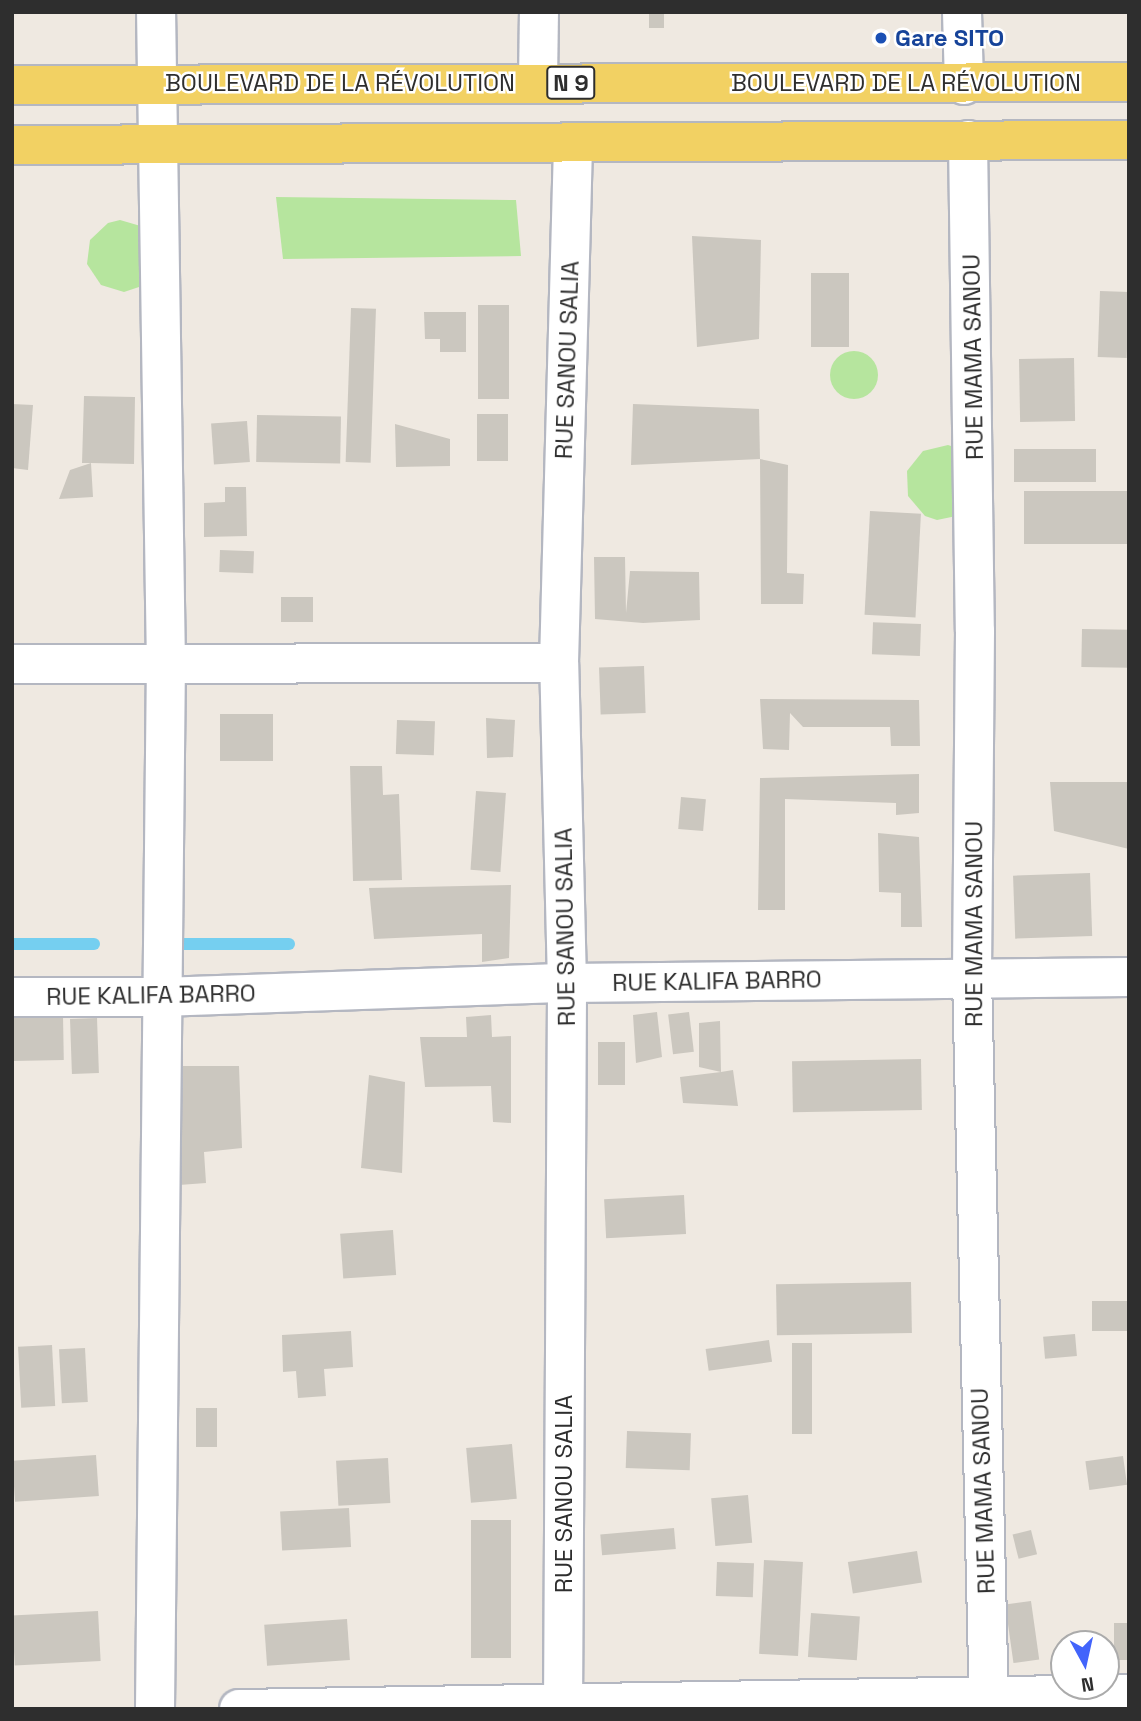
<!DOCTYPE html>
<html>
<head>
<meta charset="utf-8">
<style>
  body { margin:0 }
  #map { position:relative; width:1141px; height:1721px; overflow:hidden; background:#efe9e1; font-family:"Space Grotesk",sans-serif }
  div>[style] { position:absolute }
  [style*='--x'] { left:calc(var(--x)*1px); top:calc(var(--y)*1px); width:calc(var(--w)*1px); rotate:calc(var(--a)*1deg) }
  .green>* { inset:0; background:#b6e59e }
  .round { border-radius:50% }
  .stream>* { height:12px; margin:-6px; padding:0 6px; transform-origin:6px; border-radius:6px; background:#75cff0 }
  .building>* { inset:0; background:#cbc7bf; transform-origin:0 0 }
  .roads { filter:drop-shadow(2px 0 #b4b7c1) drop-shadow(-2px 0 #b4b7c1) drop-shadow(0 2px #b4b7c1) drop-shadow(0 -2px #b4b7c1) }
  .minor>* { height:38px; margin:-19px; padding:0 19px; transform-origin:19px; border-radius:19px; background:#fff }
  .primary>* { height:38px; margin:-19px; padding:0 19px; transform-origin:19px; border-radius:19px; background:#f2d163 }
  .dots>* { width:19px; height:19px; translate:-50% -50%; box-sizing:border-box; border:4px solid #fff; border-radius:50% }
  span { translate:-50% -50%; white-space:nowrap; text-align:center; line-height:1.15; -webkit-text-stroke:5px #fff; paint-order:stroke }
  .shield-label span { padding:2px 5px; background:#fff; border:2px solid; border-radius:5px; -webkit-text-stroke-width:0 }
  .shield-label { font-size:23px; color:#2e2e2e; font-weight:700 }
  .transit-label { font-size:24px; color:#164399; font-weight:700 }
  .left { translate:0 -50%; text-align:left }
  .street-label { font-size:24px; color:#2e2e2e }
  .frame { position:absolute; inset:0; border:14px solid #2e2e2e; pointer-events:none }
  .north { position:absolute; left:1050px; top:1630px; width:70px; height:70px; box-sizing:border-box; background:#fff; border:2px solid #ababab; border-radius:50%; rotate:172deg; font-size:19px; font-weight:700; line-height:28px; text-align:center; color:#2e2e2e }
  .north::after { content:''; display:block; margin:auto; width:24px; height:32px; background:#4264fb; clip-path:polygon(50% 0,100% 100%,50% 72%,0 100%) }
</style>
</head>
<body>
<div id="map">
  <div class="green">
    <div style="clip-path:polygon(276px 197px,516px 200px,521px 256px,283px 259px)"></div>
    <div style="clip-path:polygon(120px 220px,144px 227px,145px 285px,124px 292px,101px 285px,87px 264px,90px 240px,108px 223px)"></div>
    <div class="round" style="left:830px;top:351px;width:48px;height:48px"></div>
    <div style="clip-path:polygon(948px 445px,960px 449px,961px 515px,937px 520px,925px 516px,908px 496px,907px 471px,923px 451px)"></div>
  </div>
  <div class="stream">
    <div style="--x:12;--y:944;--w:82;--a:0"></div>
    <div style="--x:175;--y:944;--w:114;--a:0"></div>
  </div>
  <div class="building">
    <div style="left:649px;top:12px;width:15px;height:16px"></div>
    <div style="clip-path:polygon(692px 236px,761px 240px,759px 339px,697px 347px)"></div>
    <div style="left:811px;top:273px;width:38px;height:74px"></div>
    <div style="left:1100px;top:291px;width:29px;height:66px;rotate:2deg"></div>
    <div style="left:509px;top:305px;width:94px;height:31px;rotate:90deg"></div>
    <div style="left:351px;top:308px;width:25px;height:154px;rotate:2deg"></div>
    <div style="clip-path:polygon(424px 312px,466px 312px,466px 352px,440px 352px,440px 339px,425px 339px)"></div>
    <div style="left:1074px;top:358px;width:63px;height:55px;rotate:89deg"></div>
    <div style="clip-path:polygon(84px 396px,135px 397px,134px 464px,91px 463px,93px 497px,59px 499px,70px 470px,91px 463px,82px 463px)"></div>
    <div style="clip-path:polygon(12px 404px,33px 405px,28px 470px,12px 468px)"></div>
    <div style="clip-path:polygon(633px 404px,759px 409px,760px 459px,631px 465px)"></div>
    <div style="left:477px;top:414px;width:31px;height:47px"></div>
    <div style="left:257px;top:415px;width:84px;height:47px;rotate:1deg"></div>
    <div style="left:247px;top:421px;width:41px;height:36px;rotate:86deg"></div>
    <div style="clip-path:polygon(395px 424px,450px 439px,450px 466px,396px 467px)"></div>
    <div style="left:1014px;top:449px;width:82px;height:33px"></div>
    <div style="clip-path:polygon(760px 459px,788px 465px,787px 573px,804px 574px,803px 604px,761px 604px)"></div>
    <div style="clip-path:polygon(225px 487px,246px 487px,247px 536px,204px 537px,204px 503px,225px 502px)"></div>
    <div style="left:1129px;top:491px;width:53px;height:105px;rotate:90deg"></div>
    <div style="left:870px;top:511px;width:51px;height:104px;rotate:3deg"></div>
    <div style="left:220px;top:550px;width:34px;height:22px;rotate:2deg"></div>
    <div style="clip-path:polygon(594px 557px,625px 557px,626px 613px,630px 571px,699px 572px,700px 620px,643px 623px,595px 619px)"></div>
    <div style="left:313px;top:597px;width:25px;height:32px;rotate:90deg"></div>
    <div style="left:921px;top:624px;width:32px;height:48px;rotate:92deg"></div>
    <div style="left:1082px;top:629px;width:47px;height:38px;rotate:1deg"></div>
    <div style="left:644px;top:666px;width:47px;height:45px;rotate:88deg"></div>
    <div style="clip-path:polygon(760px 699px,919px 700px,920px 746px,891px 746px,890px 727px,803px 727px,790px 713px,789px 750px,763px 749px)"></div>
    <div style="left:273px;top:714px;width:47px;height:53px;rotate:90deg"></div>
    <div style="clip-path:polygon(486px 718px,515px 720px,513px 757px,487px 758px)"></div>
    <div style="left:397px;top:720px;width:38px;height:34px;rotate:2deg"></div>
    <div style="clip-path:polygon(350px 766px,382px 766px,383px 795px,399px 794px,402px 880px,353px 881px)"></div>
    <div style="clip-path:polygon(919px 774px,919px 813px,896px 815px,896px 803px,785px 799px,785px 910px,758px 910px,760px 778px)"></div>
    <div style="clip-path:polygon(1050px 782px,1129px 782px,1129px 849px,1054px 831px)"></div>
    <div style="left:476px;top:791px;width:30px;height:79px;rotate:4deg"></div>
    <div style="left:681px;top:797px;width:25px;height:32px;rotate:5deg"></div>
    <div style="clip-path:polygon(878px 833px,919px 837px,922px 927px,901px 927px,901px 893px,879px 892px)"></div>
    <div style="left:1090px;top:873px;width:63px;height:77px;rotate:88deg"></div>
    <div style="clip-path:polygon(511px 885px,509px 958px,482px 962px,482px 934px,374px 939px,369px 888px)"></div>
    <div style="clip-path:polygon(657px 1012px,662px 1057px,636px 1063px,633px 1015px)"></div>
    <div style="left:689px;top:1012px;width:40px;height:21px;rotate:83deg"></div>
    <div style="left:63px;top:1015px;width:45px;height:51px;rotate:89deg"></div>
    <div style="clip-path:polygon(491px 1015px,492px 1037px,511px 1036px,511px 1123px,493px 1122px,491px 1086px,425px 1087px,420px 1037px,467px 1037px,466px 1017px)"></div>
    <div style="left:97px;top:1018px;width:55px;height:27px;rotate:88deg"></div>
    <div style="clip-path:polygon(720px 1021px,721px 1072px,733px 1070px,738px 1106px,683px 1103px,680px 1077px,721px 1072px,699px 1067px,699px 1023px)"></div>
    <div style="left:625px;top:1042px;width:43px;height:27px;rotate:90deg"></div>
    <div style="left:921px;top:1059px;width:51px;height:129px;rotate:89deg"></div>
    <div style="clip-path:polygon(183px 1066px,239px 1066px,242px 1148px,204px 1152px,206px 1183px,179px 1185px)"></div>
    <div style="clip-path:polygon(369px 1075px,405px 1082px,402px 1173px,361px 1168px)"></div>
    <div style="left:684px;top:1195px;width:39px;height:80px;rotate:87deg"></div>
    <div style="left:393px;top:1230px;width:45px;height:53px;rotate:86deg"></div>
    <div style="left:911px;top:1282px;width:51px;height:135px;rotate:89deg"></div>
    <div style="left:1129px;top:1301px;width:30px;height:37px;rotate:90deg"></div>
    <div style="clip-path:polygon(351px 1331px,353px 1367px,324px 1369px,326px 1396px,298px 1398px,296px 1371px,283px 1372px,282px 1335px)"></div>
    <div style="left:1075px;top:1334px;width:22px;height:32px;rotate:85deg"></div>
    <div style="left:769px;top:1340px;width:22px;height:64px;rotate:82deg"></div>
    <div style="left:792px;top:1343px;width:20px;height:91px"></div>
    <div style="left:52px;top:1345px;width:61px;height:34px;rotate:87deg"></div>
    <div style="left:85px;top:1348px;width:54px;height:26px;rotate:87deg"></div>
    <div style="left:196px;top:1408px;width:21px;height:39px"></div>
    <div style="left:627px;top:1431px;width:64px;height:37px;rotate:2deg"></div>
    <div style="left:512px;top:1444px;width:55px;height:46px;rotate:85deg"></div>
    <div style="left:96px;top:1455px;width:41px;height:84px;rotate:86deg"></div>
    <div style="left:1123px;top:1456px;width:29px;height:38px;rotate:82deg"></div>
    <div style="left:388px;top:1458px;width:45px;height:52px;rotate:87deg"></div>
    <div style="left:748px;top:1495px;width:48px;height:37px;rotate:85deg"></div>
    <div style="left:349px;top:1508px;width:39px;height:69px;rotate:87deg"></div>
    <div style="left:471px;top:1520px;width:40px;height:138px"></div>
    <div style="left:674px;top:1528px;width:21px;height:74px;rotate:85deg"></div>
    <div style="left:1031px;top:1530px;width:25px;height:19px;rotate:76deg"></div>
    <div style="left:917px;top:1551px;width:32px;height:70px;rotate:81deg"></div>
    <div style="left:764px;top:1560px;width:39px;height:94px;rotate:3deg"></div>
    <div style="left:717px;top:1562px;width:37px;height:34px;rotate:2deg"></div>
    <div style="left:1031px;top:1601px;width:59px;height:26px;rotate:82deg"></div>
    <div style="left:98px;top:1611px;width:50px;height:86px;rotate:87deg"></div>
    <div style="left:811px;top:1613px;width:49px;height:44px;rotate:4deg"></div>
    <div style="left:347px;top:1619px;width:41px;height:83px;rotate:86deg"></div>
    <div style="left:1114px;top:1623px;width:15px;height:37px"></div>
  </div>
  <div class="roads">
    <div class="minor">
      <div style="--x:962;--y:12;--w:73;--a:88.4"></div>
      <div style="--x:538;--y:82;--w:70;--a:-89.2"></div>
      <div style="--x:968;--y:140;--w:491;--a:89.2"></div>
      <div style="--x:975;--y:631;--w:346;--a:90.5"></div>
      <div style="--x:972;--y:977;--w:732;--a:88.67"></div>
      <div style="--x:12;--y:664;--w:547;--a:-0.1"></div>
      <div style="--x:12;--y:997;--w:149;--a:0"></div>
      <div style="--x:161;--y:997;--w:406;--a:-2"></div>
      <div style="--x:567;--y:983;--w:562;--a:-0.61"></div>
      <div style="--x:155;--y:1709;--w:1042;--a:-89.4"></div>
      <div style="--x:166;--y:667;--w:655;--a:-90.87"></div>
      <div style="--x:239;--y:1709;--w:890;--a:-0.97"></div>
      <div style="--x:563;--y:1709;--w:726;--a:-89.68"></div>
      <div style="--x:567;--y:983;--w:320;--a:-91.4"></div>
      <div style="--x:559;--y:663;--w:518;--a:-88.45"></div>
    </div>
    <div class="primary">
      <div style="--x:12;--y:85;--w:1117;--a:-0.15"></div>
      <div style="--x:12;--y:145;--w:1117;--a:-0.26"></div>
    </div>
  </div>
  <div class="dots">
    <div style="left:881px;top:38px;background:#1a4fb4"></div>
  </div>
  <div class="shield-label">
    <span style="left:571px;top:83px">N 9</span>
  </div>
  <div class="transit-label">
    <span class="left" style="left:895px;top:38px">Gare SITO</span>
  </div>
  <div class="street-label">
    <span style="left:340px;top:83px">BOULEVARD DE LA RÉVOLUTION</span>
    <span style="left:906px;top:83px">BOULEVARD DE LA RÉVOLUTION</span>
    <span style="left:973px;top:357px;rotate:-91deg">RUE MAMA SANOU</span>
    <span style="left:567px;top:360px;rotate:-88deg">RUE SANOU SALIA</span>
    <span style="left:974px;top:924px;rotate:-90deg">RUE MAMA SANOU</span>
    <span style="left:565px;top:927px;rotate:-91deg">RUE SANOU SALIA</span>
    <span style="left:717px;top:981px;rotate:-1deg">RUE KALIFA BARRO</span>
    <span style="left:151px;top:995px;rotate:-1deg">RUE KALIFA BARRO</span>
    <span style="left:983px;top:1491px;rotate:-92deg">RUE MAMA SANOU</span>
    <span style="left:564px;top:1494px;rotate:-90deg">RUE SANOU SALIA</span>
  </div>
  <div class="frame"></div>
  <div class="north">N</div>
</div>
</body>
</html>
